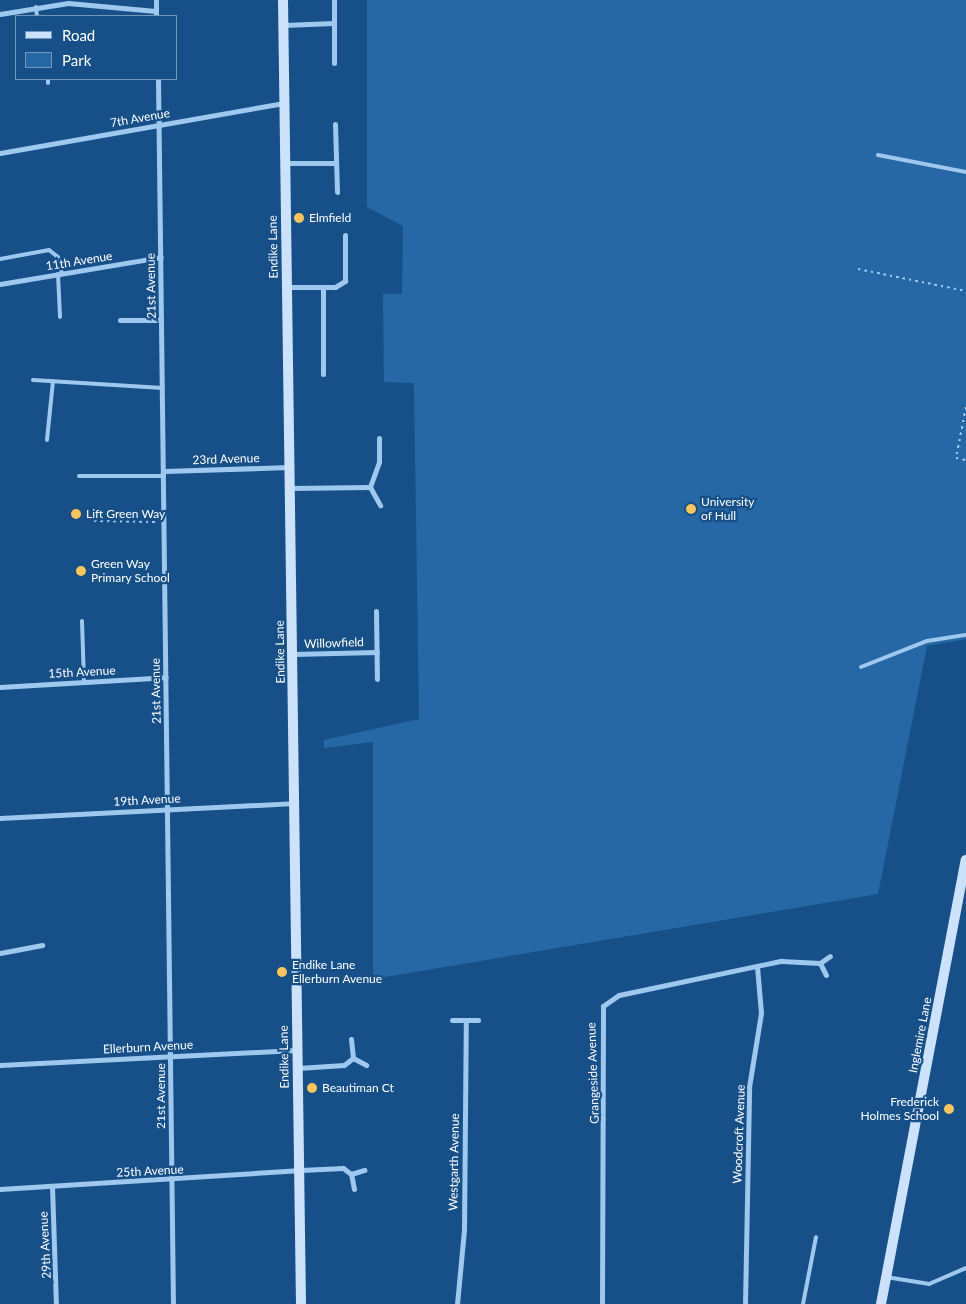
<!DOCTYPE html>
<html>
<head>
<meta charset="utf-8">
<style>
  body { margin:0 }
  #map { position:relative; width:966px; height:1304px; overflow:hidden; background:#175088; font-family:Lato,sans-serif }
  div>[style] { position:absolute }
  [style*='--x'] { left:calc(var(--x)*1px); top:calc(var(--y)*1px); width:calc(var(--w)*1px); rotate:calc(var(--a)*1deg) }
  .green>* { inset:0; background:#2668a5 }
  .path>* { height:2px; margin-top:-1px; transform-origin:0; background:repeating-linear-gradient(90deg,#9ec8ee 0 2.5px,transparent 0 6.5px) }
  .lane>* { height:4px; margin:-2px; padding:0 2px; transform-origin:2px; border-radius:2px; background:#9ec8ee }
  .street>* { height:5px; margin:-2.5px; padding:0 2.5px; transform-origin:2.5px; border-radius:2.5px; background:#9ec8ee }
  .secondary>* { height:10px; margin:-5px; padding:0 5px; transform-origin:5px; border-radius:5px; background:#cbe2fa }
  .dots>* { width:14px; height:14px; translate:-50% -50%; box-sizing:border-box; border:2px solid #175088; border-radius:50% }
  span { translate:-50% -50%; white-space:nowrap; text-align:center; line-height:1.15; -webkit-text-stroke:4.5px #175088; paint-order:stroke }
  .street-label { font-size:12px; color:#fff }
  .poi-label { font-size:12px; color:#fff }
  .left { translate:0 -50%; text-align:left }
  .right { translate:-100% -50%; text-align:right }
  .legend { position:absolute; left:15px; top:15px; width:162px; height:65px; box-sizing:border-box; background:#175088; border:1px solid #7496b8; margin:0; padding:6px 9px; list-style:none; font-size:15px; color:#fff }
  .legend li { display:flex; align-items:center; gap:10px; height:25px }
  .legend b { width:25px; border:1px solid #7496b8 }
</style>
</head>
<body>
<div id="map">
  <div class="green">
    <div style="clip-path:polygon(367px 0,966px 0,966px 639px,927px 646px,878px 894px,373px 979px,373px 742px,324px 748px,324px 740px,419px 719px,414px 383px,384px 382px,383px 294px,402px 294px,403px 226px,367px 207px)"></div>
  </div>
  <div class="path">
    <div style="--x:858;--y:269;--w:110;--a:11.5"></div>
    <div style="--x:966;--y:407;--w:52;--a:101.1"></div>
    <div style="--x:956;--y:458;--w:10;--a:11"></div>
    <div style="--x:94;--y:521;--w:61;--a:0.9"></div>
  </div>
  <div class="lane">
    <div style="--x:36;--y:7;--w:9;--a:84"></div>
    <div style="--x:48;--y:79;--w:4;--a:90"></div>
    <div style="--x:878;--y:155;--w:90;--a:10.9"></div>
    <div style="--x:0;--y:259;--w:50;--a:-10.4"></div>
    <div style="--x:49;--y:250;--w:11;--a:38"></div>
    <div style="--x:58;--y:257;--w:17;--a:77"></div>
    <div style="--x:58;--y:274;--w:43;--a:87.3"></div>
    <div style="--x:33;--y:380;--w:130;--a:3.5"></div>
    <div style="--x:47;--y:440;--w:59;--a:-84.2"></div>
    <div style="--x:79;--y:476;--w:85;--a:0"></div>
    <div style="--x:82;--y:621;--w:61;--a:88.1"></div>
    <div style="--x:861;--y:667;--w:71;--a:-21.5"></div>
    <div style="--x:927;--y:641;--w:39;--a:-9"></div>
    <div style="--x:886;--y:1277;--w:44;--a:9.2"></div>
    <div style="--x:929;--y:1284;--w:40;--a:-23.4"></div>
    <div style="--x:803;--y:1304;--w:68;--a:-79"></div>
  </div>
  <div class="street">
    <div style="--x:156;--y:0;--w:16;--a:90"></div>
    <div style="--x:334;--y:0;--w:63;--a:90"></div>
    <div style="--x:0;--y:14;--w:69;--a:-9.2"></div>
    <div style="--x:68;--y:3;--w:88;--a:5.2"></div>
    <div style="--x:284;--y:25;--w:50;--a:-2.3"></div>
    <div style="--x:158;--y:79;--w:1225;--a:89.3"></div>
    <div style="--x:335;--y:124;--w:68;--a:88.3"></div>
    <div style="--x:0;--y:153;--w:287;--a:-10"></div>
    <div style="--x:285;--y:163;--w:51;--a:0"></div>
    <div style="--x:0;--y:284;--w:163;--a:-9.5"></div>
    <div style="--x:287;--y:287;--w:48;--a:0"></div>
    <div style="--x:335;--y:287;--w:12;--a:-31"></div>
    <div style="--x:345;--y:281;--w:46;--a:-90"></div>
    <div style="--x:323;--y:287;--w:87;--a:90"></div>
    <div style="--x:120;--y:320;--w:41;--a:0"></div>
    <div style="--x:379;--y:438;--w:24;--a:90"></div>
    <div style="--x:379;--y:462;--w:27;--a:110"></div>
    <div style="--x:370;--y:487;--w:21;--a:61"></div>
    <div style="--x:164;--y:471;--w:125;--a:-1.8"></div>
    <div style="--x:290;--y:488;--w:80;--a:-0.7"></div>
    <div style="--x:376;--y:611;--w:68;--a:89.2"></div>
    <div style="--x:293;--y:654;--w:84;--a:-1.4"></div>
    <div style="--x:0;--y:687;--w:166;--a:-3.4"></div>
    <div style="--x:0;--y:818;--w:294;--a:-2.9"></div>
    <div style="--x:0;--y:953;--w:43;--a:-10.8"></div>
    <div style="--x:826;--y:975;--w:13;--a:-117"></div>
    <div style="--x:820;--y:963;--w:12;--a:-35"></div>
    <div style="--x:452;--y:1020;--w:26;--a:0"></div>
    <div style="--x:351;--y:1039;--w:19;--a:84"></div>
    <div style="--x:353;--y:1058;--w:15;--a:28"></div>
    <div style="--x:0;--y:1065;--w:296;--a:-2.9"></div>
    <div style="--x:298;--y:1068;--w:46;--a:-3.7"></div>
    <div style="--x:344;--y:1065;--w:11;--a:-38"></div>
    <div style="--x:52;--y:1186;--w:118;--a:88.1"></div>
    <div style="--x:0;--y:1189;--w:302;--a:-3.6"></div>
    <div style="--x:301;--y:1170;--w:42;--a:-2.7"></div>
    <div style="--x:343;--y:1168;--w:10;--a:37"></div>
    <div style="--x:354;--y:1189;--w:15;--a:-101"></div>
    <div style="--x:351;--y:1174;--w:14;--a:-17"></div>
    <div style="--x:457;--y:1304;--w:74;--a:-84.6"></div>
    <div style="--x:464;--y:1230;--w:209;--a:-89.5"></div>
    <div style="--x:602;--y:1304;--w:298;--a:-89.8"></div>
    <div style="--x:603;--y:1006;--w:19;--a:-35"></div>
    <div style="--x:619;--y:995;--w:166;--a:-11.9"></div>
    <div style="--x:781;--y:961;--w:39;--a:3"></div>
    <div style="--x:745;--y:1304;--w:217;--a:-88.9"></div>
    <div style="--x:749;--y:1087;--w:75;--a:-80.8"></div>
    <div style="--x:761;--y:1013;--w:47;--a:-94.9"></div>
  </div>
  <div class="secondary">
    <div style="--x:283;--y:0;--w:1304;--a:89.21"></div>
    <div style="--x:881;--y:1304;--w:452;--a:-79.2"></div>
  </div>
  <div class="dots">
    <div style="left:299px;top:218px;background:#ffc45a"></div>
    <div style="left:691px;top:509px;background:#ffc45a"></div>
    <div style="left:76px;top:514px;background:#ffc45a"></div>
    <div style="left:81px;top:571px;background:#ffc45a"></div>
    <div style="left:282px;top:972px;background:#ffc45a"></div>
    <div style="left:312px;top:1088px;background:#ffc45a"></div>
    <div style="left:949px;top:1109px;background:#ffc45a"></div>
  </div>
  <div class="street-label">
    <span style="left:140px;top:118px;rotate:-10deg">7th Avenue</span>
    <span style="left:273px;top:247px;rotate:-91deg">Endike Lane</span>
    <span style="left:79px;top:261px;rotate:-9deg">11th Avenue</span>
    <span style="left:151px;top:286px;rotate:-91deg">21st Avenue</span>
    <span style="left:226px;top:459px;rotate:-2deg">23rd Avenue</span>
    <span style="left:334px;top:643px;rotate:-2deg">Willowfield</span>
    <span style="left:280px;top:652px;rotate:-91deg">Endike Lane</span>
    <span style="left:82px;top:672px;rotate:-3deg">15th Avenue</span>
    <span style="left:156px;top:691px;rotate:-91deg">21st Avenue</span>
    <span style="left:147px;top:800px;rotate:-3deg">19th Avenue</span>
    <span style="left:920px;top:1035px;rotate:-79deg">Inglemire Lane</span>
    <span style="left:148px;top:1047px;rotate:-3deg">Ellerburn Avenue</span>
    <span style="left:284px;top:1057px;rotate:-91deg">Endike Lane</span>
    <span style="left:593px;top:1073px;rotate:-92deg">Grangeside Avenue</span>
    <span style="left:161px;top:1096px;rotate:-90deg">21st Avenue</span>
    <span style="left:739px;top:1134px;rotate:-88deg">Woodcroft Avenue</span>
    <span style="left:454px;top:1162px;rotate:-89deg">Westgarth Avenue</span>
    <span style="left:150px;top:1171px;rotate:-3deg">25th Avenue</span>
    <span style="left:45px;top:1245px;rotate:-93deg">29th Avenue</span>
  </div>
  <div class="poi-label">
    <span class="left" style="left:309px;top:218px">Elmfield</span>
    <span class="left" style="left:701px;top:509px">University<br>of Hull</span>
    <span class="left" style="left:86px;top:514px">Lift Green Way</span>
    <span class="left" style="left:91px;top:571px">Green Way<br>Primary School</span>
    <span class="left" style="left:292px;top:972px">Endike Lane<br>Ellerburn Avenue</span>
    <span class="left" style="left:322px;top:1088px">Beautiman Ct</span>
    <span class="right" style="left:939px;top:1109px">Frederick<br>Holmes School</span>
  </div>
  <ul class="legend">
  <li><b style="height:6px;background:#cbe2fa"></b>Road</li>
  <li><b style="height:14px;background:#2668a5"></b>Park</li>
  </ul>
</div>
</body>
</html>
